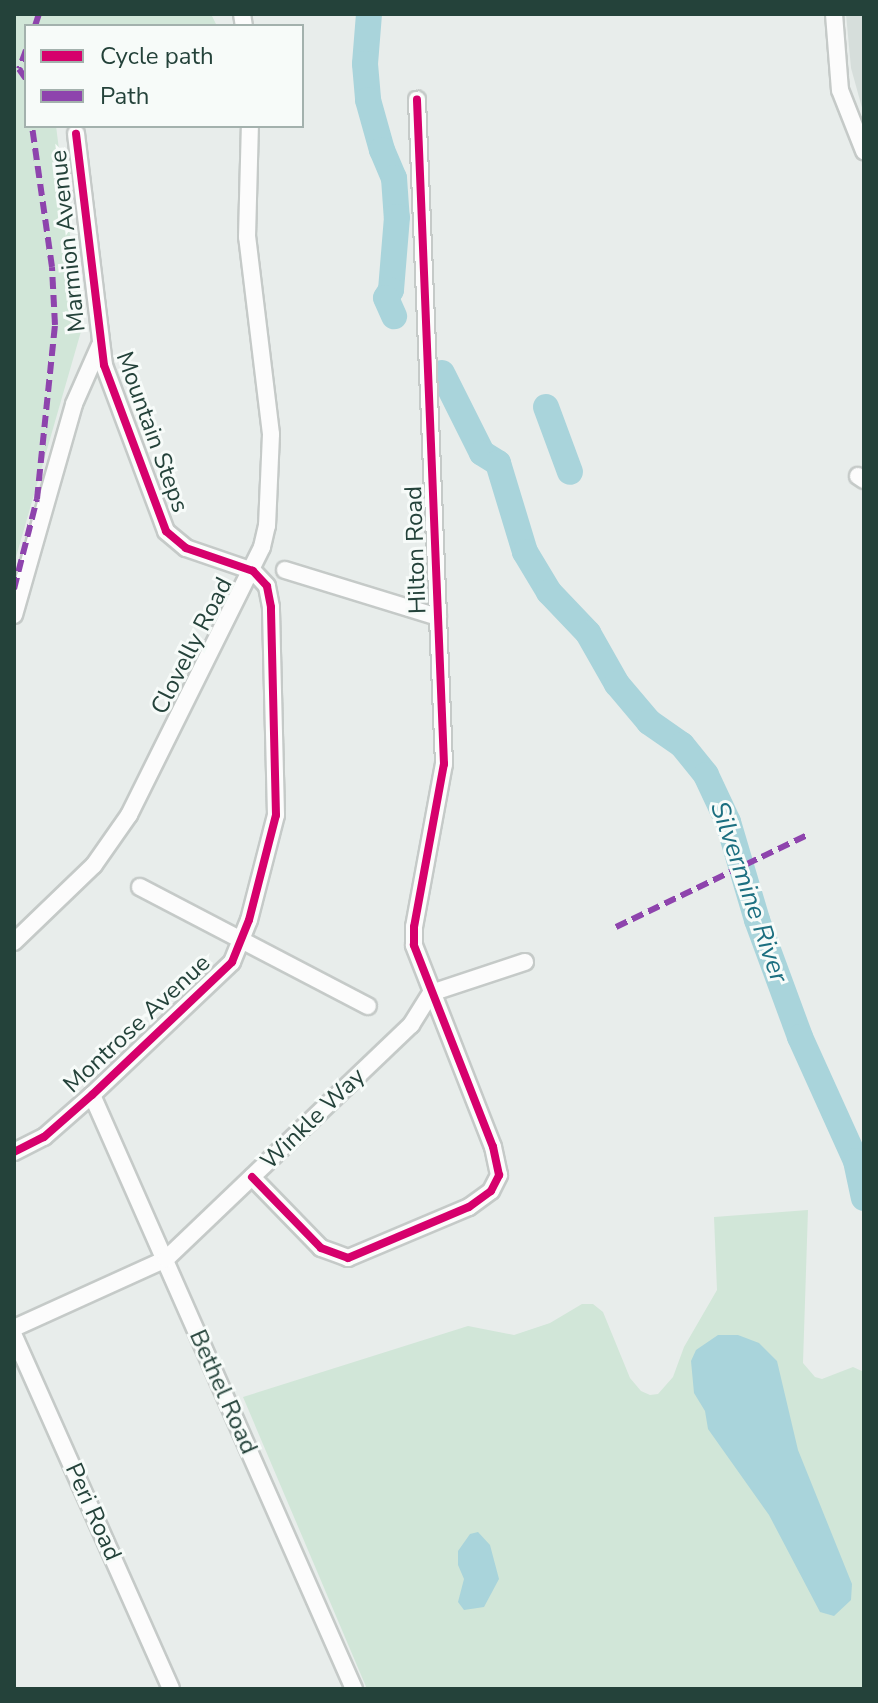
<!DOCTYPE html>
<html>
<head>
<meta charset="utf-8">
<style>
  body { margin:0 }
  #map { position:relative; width:878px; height:1703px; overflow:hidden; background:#e8edeb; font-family:"Nunito Sans",sans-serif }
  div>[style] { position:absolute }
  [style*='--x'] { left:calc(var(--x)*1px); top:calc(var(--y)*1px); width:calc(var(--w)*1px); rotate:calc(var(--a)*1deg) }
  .built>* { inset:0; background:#d6dedb }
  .green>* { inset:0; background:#d1e6d8 }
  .water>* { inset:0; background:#a9d4db }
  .river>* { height:26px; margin:-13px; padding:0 13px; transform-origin:13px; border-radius:13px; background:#a9d4db }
  .roads { filter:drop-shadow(2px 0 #c5cac8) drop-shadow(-2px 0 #c5cac8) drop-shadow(0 2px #c5cac8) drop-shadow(0 -2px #c5cac8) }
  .minor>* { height:16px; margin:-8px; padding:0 8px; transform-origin:8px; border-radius:8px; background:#fcfcfc }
  .quiet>* { height:6px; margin-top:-3px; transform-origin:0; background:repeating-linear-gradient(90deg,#8e44ad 0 12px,transparent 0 18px) }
  .cycleway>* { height:8px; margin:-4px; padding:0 4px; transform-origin:4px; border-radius:4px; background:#d6006c }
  span { translate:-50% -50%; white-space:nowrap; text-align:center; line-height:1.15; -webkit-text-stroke:6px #f7fbf9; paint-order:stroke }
  .street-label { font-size:24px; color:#24423a }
  .water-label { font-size:26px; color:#1c6f80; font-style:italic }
  .frame { position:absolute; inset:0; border:16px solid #24423a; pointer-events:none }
  .legend { position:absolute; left:24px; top:24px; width:280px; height:104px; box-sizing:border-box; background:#f7fbf9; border:2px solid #a3b1ad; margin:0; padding:10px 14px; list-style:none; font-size:24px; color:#24423a }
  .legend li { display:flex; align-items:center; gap:16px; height:40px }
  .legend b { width:40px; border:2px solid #a3b1ad }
</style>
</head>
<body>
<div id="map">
  <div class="built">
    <div style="clip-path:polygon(846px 14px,864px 14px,864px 115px,851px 68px)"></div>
  </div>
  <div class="green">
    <div style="clip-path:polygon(14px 14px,211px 14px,217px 26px,26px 26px,26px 126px,56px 126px,82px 328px,14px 564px)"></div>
    <div style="clip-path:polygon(808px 1210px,803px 1363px,815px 1377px,822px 1379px,853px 1367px,864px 1372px,864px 1689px,367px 1689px,243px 1397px,468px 1326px,514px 1335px,550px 1323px,582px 1304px,593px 1304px,603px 1312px,630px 1378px,641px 1391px,650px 1395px,658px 1394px,673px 1377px,684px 1347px,717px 1290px,714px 1217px)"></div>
  </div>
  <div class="water">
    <div style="clip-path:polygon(718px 1335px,738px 1335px,759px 1343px,777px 1361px,798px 1450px,852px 1584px,851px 1600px,834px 1616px,820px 1612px,769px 1515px,708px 1429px,705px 1411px,694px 1393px,691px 1361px,696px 1350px)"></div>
    <div style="clip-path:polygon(478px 1532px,490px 1545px,499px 1579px,484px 1607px,464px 1610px,458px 1602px,464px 1579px,458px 1565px,458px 1551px,470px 1534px)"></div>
  </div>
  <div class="river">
    <div style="--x:369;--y:14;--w:50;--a:94.6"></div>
    <div style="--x:365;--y:64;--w:36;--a:85"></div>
    <div style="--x:368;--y:100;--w:52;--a:74.4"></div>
    <div style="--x:382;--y:150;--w:30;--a:67"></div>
    <div style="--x:394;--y:178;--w:39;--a:86"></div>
    <div style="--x:397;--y:217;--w:73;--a:94.7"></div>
    <div style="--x:391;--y:290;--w:9;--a:122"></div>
    <div style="--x:386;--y:298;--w:20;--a:66"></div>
    <div style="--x:442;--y:373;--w:89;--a:63.4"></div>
    <div style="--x:482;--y:453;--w:19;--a:32"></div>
    <div style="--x:498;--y:463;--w:93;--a:73.1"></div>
    <div style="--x:525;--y:552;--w:47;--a:59"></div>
    <div style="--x:549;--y:592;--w:57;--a:46.4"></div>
    <div style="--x:588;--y:633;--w:59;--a:60.4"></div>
    <div style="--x:617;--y:684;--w:50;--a:49.9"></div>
    <div style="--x:649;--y:722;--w:40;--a:34.9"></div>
    <div style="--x:682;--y:745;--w:38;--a:51"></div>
    <div style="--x:706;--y:775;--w:52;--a:64.9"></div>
    <div style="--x:728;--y:822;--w:102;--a:73.5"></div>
    <div style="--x:757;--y:920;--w:125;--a:69.8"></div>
    <div style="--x:800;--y:1037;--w:136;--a:65.7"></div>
    <div style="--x:856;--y:1161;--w:38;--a:78"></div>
    <div style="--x:546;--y:407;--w:69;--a:69.7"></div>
  </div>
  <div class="roads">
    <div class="minor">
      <div style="--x:242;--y:14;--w:12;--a:81"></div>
      <div style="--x:834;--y:14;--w:76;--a:85.5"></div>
      <div style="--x:840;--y:90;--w:66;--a:68.5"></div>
      <div style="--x:858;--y:476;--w:7;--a:34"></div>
      <div style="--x:285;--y:570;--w:160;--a:17.1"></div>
      <div style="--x:14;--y:615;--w:219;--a:-74.1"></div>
      <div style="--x:74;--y:404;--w:64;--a:-66.2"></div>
      <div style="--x:140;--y:887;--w:257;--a:27.6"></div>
      <div style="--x:14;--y:942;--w:111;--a:-43.9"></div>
      <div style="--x:94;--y:865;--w:61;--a:-55"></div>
      <div style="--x:129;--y:815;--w:299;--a:-63.6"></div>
      <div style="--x:262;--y:547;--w:22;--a:-77"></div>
      <div style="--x:267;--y:526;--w:92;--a:-87.5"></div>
      <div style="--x:271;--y:434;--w:198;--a:-96.9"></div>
      <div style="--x:247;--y:237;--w:111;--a:-88.5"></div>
      <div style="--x:92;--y:1095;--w:649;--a:66.2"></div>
      <div style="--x:14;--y:1152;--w:34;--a:-27"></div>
      <div style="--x:44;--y:1137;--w:64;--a:-41.2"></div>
      <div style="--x:92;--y:1095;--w:193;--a:-43.5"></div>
      <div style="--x:232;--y:962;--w:45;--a:-68"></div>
      <div style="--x:249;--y:920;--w:108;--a:-75.6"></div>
      <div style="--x:276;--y:815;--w:208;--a:-91.4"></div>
      <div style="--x:271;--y:607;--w:21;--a:-101"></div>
      <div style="--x:267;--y:586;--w:21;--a:-133"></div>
      <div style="--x:253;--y:571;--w:71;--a:-161.1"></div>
      <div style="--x:186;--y:548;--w:26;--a:-140"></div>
      <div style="--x:166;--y:531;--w:177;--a:-110.5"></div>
      <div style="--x:104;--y:365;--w:233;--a:-96.9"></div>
      <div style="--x:252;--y:1177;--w:99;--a:45.8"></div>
      <div style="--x:321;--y:1248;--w:29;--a:20"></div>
      <div style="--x:348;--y:1258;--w:131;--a:-22.9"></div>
      <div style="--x:469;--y:1207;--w:27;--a:-36"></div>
      <div style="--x:491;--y:1191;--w:18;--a:-63"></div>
      <div style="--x:499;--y:1175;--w:29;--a:-102"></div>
      <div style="--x:493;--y:1147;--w:217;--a:-111.4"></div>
      <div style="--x:414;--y:945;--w:18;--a:-90"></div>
      <div style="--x:414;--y:927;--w:166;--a:-79.6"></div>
      <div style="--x:444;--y:764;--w:665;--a:-92.33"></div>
      <div style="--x:14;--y:1328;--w:167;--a:-24.4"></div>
      <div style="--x:166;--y:1259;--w:339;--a:-43.7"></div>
      <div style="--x:411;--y:1025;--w:38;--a:-58"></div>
      <div style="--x:431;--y:993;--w:99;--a:-18.3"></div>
      <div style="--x:14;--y:1336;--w:386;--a:66"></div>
    </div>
  </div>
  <div class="quiet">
    <div style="--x:35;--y:26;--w:13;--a:-72"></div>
    <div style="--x:26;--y:50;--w:20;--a:110"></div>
    <div style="--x:19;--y:69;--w:12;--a:55"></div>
    <div style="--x:14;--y:589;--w:93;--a:-75.7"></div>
    <div style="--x:37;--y:499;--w:175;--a:-84.1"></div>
    <div style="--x:55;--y:325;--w:58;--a:-93"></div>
    <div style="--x:52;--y:267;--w:142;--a:-98.1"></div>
    <div style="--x:616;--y:927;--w:214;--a:-25.7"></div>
  </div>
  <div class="cycleway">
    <div style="--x:14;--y:1152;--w:34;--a:-27"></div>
    <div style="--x:44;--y:1137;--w:64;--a:-41.2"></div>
    <div style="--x:92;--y:1095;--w:193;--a:-43.5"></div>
    <div style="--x:232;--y:962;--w:45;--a:-68"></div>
    <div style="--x:249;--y:920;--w:108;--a:-75.6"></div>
    <div style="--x:276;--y:815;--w:208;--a:-91.4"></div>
    <div style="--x:271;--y:607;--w:21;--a:-101"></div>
    <div style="--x:267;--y:586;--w:21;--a:-133"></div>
    <div style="--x:253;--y:571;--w:71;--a:-161.1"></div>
    <div style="--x:186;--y:548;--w:26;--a:-140"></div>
    <div style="--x:166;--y:531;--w:177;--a:-110.5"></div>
    <div style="--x:104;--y:365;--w:233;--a:-96.9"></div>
    <div style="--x:252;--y:1177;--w:99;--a:45.8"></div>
    <div style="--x:321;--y:1248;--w:29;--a:20"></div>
    <div style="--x:348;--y:1258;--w:131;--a:-22.9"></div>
    <div style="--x:469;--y:1207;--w:27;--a:-36"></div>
    <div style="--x:491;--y:1191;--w:18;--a:-63"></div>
    <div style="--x:499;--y:1175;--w:29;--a:-102"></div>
    <div style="--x:493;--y:1147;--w:217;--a:-111.4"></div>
    <div style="--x:414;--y:945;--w:18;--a:-90"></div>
    <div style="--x:414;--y:927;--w:166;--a:-79.6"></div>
    <div style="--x:444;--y:764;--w:665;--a:-92.33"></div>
  </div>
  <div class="street-label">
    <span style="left:68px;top:241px;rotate:-96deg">Marmion Avenue</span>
    <span style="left:152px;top:432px;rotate:70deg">Mountain Steps</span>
    <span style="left:416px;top:550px;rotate:-92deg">Hilton Road</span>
    <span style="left:192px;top:646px;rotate:-63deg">Clovelly Road</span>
    <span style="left:137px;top:1024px;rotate:-43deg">Montrose Avenue</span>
    <span style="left:313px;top:1119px;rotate:-44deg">Winkle Way</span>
    <span style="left:223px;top:1392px;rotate:66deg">Bethel Road</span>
    <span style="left:93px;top:1512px;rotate:66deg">Peri Road</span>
  </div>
  <div class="water-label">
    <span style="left:749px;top:892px;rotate:71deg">Silvermine River</span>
  </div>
  <div class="frame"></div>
  <ul class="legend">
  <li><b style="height:10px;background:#d6006c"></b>Cycle path</li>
  <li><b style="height:10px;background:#8e44ad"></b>Path</li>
  </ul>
</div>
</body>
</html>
